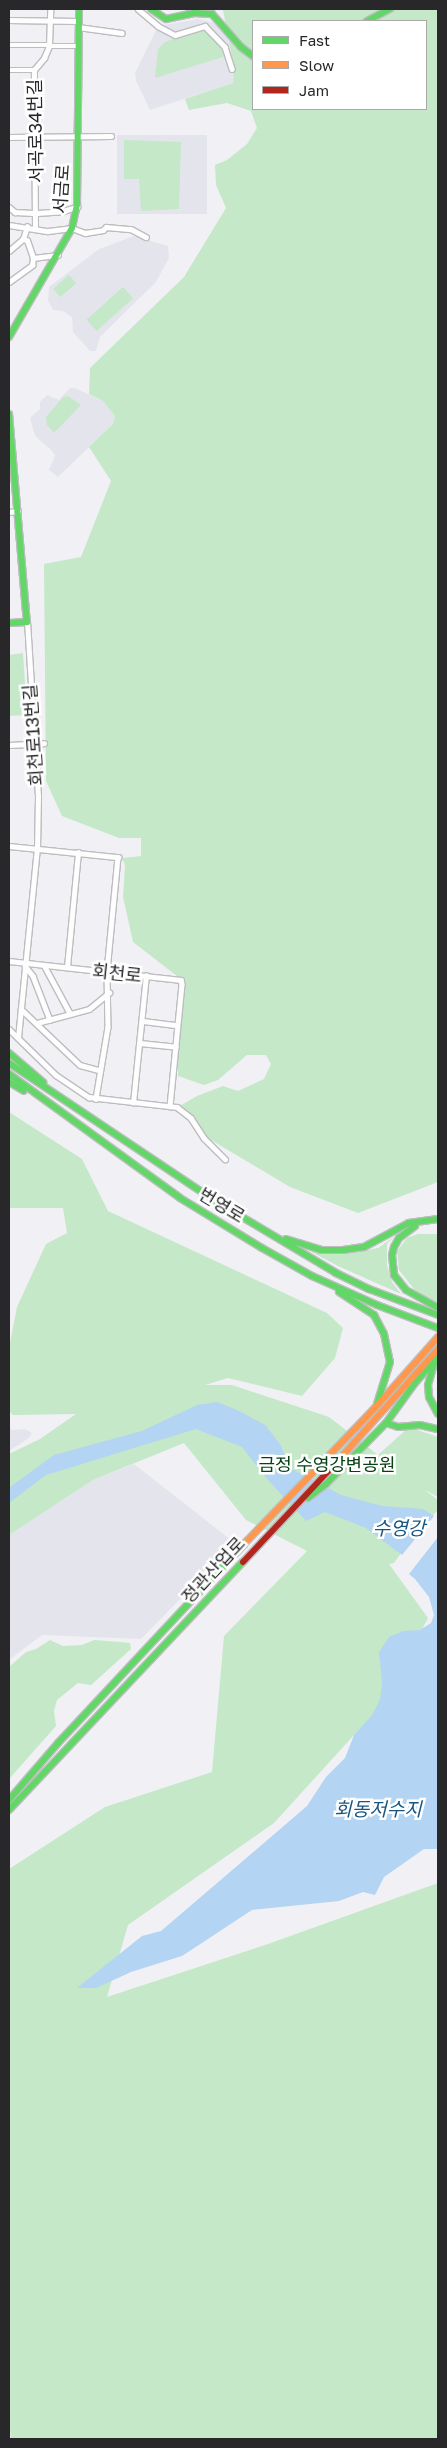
<!DOCTYPE html>
<html>
<head>
<meta charset="utf-8">
<style>
  body { margin:0 }
  #map { position:relative; width:447px; height:2448px; overflow:hidden; background:#f1f1f5; font-family:"Golos Text","Noto Sans KR",sans-serif }
  div>[style] { position:absolute }
  [style*='--x'] { left:calc(var(--x)*1px); top:calc(var(--y)*1px); width:calc(var(--w)*1px); rotate:calc(var(--a)*1deg) }
  .built>* { inset:0; background:#e4e4ed; transform-origin:0 0 }
  .green>* { inset:0; background:#c4e8c8; transform-origin:0 0 }
  .water>* { inset:0; background:#b3d4f2 }
  .roads { filter:drop-shadow(1px 0 #bdbdc0) drop-shadow(-1px 0 #bdbdc0) drop-shadow(0 1px #bdbdc0) drop-shadow(0 -1px #bdbdc0) }
  .street>* { height:4.5px; margin:-2.25px; padding:0 2.25px; transform-origin:2.25px; border-radius:2.25px; background:#fdfdfe }
  .fast>* { height:6px; margin:-3px; padding:0 3px; transform-origin:3px; border-radius:3px; background:#63d668 }
  .slow>* { height:6px; margin:-3px; padding:0 3px; transform-origin:3px; border-radius:3px; background:#ff974d }
  .jam>* { height:6px; margin:-3px; padding:0 3px; transform-origin:3px; border-radius:3px; background:#b3261e }
  span { translate:-50% -50%; white-space:nowrap; text-align:center; line-height:1.15; -webkit-text-stroke:5px #fff; paint-order:stroke }
  .street-label { font-size:18px; color:#28282b }
  .park-label { font-size:18px; color:#064214 }
  .water-label { font-size:19px; color:#175682; font-style:italic }
  .frame { position:absolute; inset:0; border:10px solid #28282b; pointer-events:none }
  .legend { position:absolute; left:252px; top:20px; width:175px; height:90px; box-sizing:border-box; background:#fff; border:1px solid #a9a9aa; margin:0; padding:6px 9px; list-style:none; font-size:15px; color:#28282b }
  .legend li { display:flex; align-items:center; gap:10px; height:25px }
  .legend b { width:25px; border:1px solid #a9a9aa }
</style>
</head>
<body>
<div id="map">
  <div class="built">
    <div style="clip-path:polygon(198px 19px,212px 22px,227px 33px,234px 68px,233px 83px,150px 110px,136px 81px,135px 73px,158px 26px)"></div>
    <div style="left:117px;top:135px;width:90px;height:79px"></div>
    <div style="clip-path:polygon(134px 236px,168px 246px,169px 258px,156px 282px,100px 337px,96px 351px,90px 351px,73px 332px,72px 317px,63px 311px,53px 310px,48px 301px,49px 287px,99px 249px)"></div>
    <div style="clip-path:polygon(70px 388px,75px 388px,103px 401px,115px 416px,113px 424px,58px 477px,49px 470px,55px 455px,50px 449px,35px 436px,30px 418px,40px 409px,40px 402px,47px 395px,59px 400px)"></div>
    <div style="clip-path:polygon(9px 1427px,12px 1430px,25px 1429px,32px 1433px,29px 1438px,9px 1451px)"></div>
    <div style="clip-path:polygon(134px 1464px,235px 1543px,141px 1639px,42px 1635px,9px 1660px,9px 1535px,93px 1480px)"></div>
  </div>
  <div class="green">
    <div style="clip-path:polygon(evenodd,227px 9px,438px 9px,438px 1182px,358px 1213px,290px 1187px,206px 1137px,178px 1107px,197px 1096px,223px 1086px,238px 1091px,264px 1079px,271px 1064px,266px 1055px,247px 1055px,218px 1080px,204px 1085px,178px 1076px,177px 1025px,186px 983px,133px 942px,123px 897px,125px 865px,122px 858px,141px 856px,141px 838px,119px 838px,62px 816px,46px 781px,44px 564px,81px 557px,111px 481px,89px 447px,113px 424px,115px 416px,103px 401px,89px 394px,90px 368px,184px 277px,226px 208px,216px 185px,215px 165px,227px 160px,247px 144px,257px 128px,251px 111px,227px 103px,189px 110px,185px 99px,233px 83px,234px 68px,223px 10px,227px 9px,253px 21px,426px 21px,426px 109px,253px 109px,253px 21px)"></div>
    <div style="clip-path:polygon(205px 28px,223px 48px,223px 57px,155px 78px,158px 49px,165px 42px)"></div>
    <div style="clip-path:polygon(124px 140px,181px 142px,179px 209px,141px 211px,139px 179px,124px 179px)"></div>
    <div style="left:69px;top:275px;width:11px;height:21px;rotate:49deg"></div>
    <div style="left:123px;top:287px;width:15px;height:49px;rotate:48deg"></div>
    <div style="clip-path:polygon(68px 396px,81px 405px,54px 433px,47px 425px,46px 417px,63px 397px)"></div>
    <div style="clip-path:polygon(23px 653px,27px 715px,9px 716px,9px 655px)"></div>
    <div style="clip-path:polygon(9px 1112px,82px 1159px,108px 1211px,327px 1313px,343px 1328px,335px 1358px,302px 1396px,228px 1378px,205px 1385px,232px 1385px,329px 1417px,378px 1455px,409px 1427px,438px 1437px,438px 1497px,425px 1490px,438px 1500px,438px 1510px,414px 1535px,394px 1563px,389px 1564px,428px 1618px,384px 1702px,274px 1823px,128px 1925px,107px 1997px,268px 1944px,438px 1883px,438px 2439px,11px 2439px,9px 2422px,9px 1869px,105px 1807px,212px 1772px,224px 1636px,307px 1551px,246px 1520px,184px 1443px,93px 1480px,9px 1535px,9px 1454px,40px 1439px,76px 1414px,13px 1415px,9px 1411px,9px 1348px,17px 1307px,46px 1244px,67px 1233px,63px 1208px,9px 1208px)"></div>
    <div style="clip-path:polygon(418px 1234px,438px 1234px,438px 1302px,423px 1296px,414px 1289px,399px 1270px,397px 1251px,407px 1238px)"></div>
    <div style="clip-path:polygon(395px 1236px,387px 1244px,387px 1265px,392px 1282px,401px 1294px,338px 1266px,304px 1248px,347px 1252px,367px 1250px,378px 1248px)"></div>
    <div style="clip-path:polygon(50px 1640px,63px 1646px,82px 1645px,94px 1640px,120px 1642px,130px 1643px,131px 1649px,91px 1685px,78px 1683px,57px 1700px,54px 1711px,56px 1726px,9px 1779px,9px 1667px,26px 1652px,36px 1649px)"></div>
  </div>
  <div class="water">
    <div style="clip-path:polygon(217px 1402px,237px 1410px,265px 1425px,280px 1444px,290px 1468px,341px 1495px,382px 1506px,423px 1509px,434px 1516px,402px 1555px,366px 1528px,325px 1512px,306px 1521px,268px 1480px,242px 1447px,196px 1429px,46px 1475px,9px 1503px,9px 1488px,54px 1455px,142px 1431px,197px 1405px)"></div>
    <div style="clip-path:polygon(438px 1537px,438px 1849px,424px 1849px,384px 1877px,375px 1895px,363px 1892px,339px 1901px,252px 1910px,182px 1956px,131px 1972px,96px 1988px,77px 1988px,142px 1936px,161px 1931px,307px 1806px,326px 1777px,345px 1758px,354px 1735px,372px 1715px,380px 1700px,382px 1683px,379px 1652px,389px 1637px,403px 1631px,420px 1630px,431px 1623px,434px 1615px,429px 1597px,415px 1579px,409px 1574px)"></div>
  </div>
  <div class="roads">
    <div class="street">
      <div style="--x:138;--y:9;--w:26;--a:40"></div>
      <div style="--x:158;--y:26;--w:19;--a:28"></div>
      <div style="--x:175;--y:35;--w:31;--a:-17"></div>
      <div style="--x:205;--y:26;--w:29;--a:46"></div>
      <div style="--x:225;--y:47;--w:23;--a:72"></div>
      <div style="--x:9;--y:20;--w:69;--a:0.8"></div>
      <div style="--x:78;--y:27;--w:44;--a:7.8"></div>
      <div style="--x:9;--y:45;--w:40;--a:0"></div>
      <div style="--x:49;--y:46;--w:29;--a:0"></div>
      <div style="--x:9;--y:70;--w:25;--a:0"></div>
      <div style="--x:9;--y:137;--w:102;--a:-0.6"></div>
      <div style="--x:9;--y:207;--w:8;--a:40"></div>
      <div style="--x:15;--y:212;--w:22;--a:3"></div>
      <div style="--x:37;--y:213;--w:26;--a:-4"></div>
      <div style="--x:63;--y:211;--w:15;--a:-16"></div>
      <div style="--x:9;--y:225;--w:39;--a:9"></div>
      <div style="--x:48;--y:231;--w:24;--a:-7"></div>
      <div style="--x:72;--y:228;--w:14;--a:21"></div>
      <div style="--x:85;--y:233;--w:18;--a:-9"></div>
      <div style="--x:103;--y:230;--w:4;--a:-45"></div>
      <div style="--x:106;--y:227;--w:25;--a:5"></div>
      <div style="--x:131;--y:229;--w:17;--a:28"></div>
      <div style="--x:35;--y:228;--w:158;--a:-90.4"></div>
      <div style="--x:34;--y:70;--w:16;--a:-50"></div>
      <div style="--x:44;--y:58;--w:13;--a:-67"></div>
      <div style="--x:49;--y:46;--w:37;--a:-88"></div>
      <div style="--x:9;--y:251;--w:18;--a:-41"></div>
      <div style="--x:23;--y:239;--w:13;--a:-72"></div>
      <div style="--x:33;--y:258;--w:25;--a:-7"></div>
      <div style="--x:9;--y:282;--w:29;--a:-36"></div>
      <div style="--x:32;--y:265;--w:7;--a:-82"></div>
      <div style="--x:33;--y:258;--w:18;--a:-109"></div>
      <div style="--x:27;--y:241;--w:4;--a:-153"></div>
      <div style="--x:9;--y:512;--w:9;--a:-6"></div>
      <div style="--x:9;--y:745;--w:35;--a:-3"></div>
      <div style="--x:9;--y:846;--w:110;--a:5.8"></div>
      <div style="--x:118;--y:857;--w:116;--a:95.5"></div>
      <div style="--x:107;--y:972;--w:55;--a:89"></div>
      <div style="--x:108;--y:1027;--w:73;--a:99.5"></div>
      <div style="--x:9;--y:961;--w:173;--a:6.3"></div>
      <div style="--x:181;--y:980;--w:4;--a:76"></div>
      <div style="--x:182;--y:984;--w:123;--a:95.6"></div>
      <div style="--x:44;--y:965;--w:55;--a:61.6"></div>
      <div style="--x:25;--y:966;--w:13;--a:51"></div>
      <div style="--x:33;--y:976;--w:47;--a:68.9"></div>
      <div style="--x:67;--y:967;--w:115;--a:-84.5"></div>
      <div style="--x:21;--y:1009;--w:81;--a:43.5"></div>
      <div style="--x:80;--y:1065;--w:20;--a:15"></div>
      <div style="--x:143;--y:1021;--w:34;--a:7"></div>
      <div style="--x:37;--y:1023;--w:54;--a:-15.1"></div>
      <div style="--x:89;--y:1009;--w:26;--a:-39"></div>
      <div style="--x:9;--y:1029;--w:66;--a:44.4"></div>
      <div style="--x:56;--y:1075;--w:40;--a:34"></div>
      <div style="--x:89;--y:1097;--w:89;--a:6.5"></div>
      <div style="--x:177;--y:1107;--w:18;--a:38"></div>
      <div style="--x:191;--y:1118;--w:24;--a:57"></div>
      <div style="--x:204;--y:1138;--w:30;--a:45"></div>
      <div style="--x:18;--y:1038;--w:190;--a:-84.3"></div>
      <div style="--x:37;--y:849;--w:53;--a:-88.9"></div>
      <div style="--x:38;--y:796;--w:174;--a:-93.6"></div>
      <div style="--x:140;--y:1043;--w:36;--a:6"></div>
      <div style="--x:133;--y:1103;--w:128;--a:-84.2"></div>
    </div>
    <div class="fast">
      <div style="--x:151;--y:9;--w:18;--a:34"></div>
      <div style="--x:166;--y:19;--w:29;--a:-12"></div>
      <div style="--x:194;--y:13;--w:18;--a:3"></div>
      <div style="--x:212;--y:14;--w:44;--a:48.7"></div>
      <div style="--x:241;--y:47;--w:15;--a:37"></div>
      <div style="--x:367;--y:21;--w:26;--a:-28"></div>
      <div style="--x:9;--y:337;--w:126;--a:-60"></div>
      <div style="--x:72;--y:228;--w:25;--a:-78"></div>
      <div style="--x:77;--y:204;--w:195;--a:-89.4"></div>
      <div style="--x:9;--y:414;--w:209;--a:85.1"></div>
      <div style="--x:27;--y:622;--w:18;--a:177"></div>
      <div style="--x:9;--y:1053;--w:45;--a:40.5"></div>
      <div style="--x:9;--y:1063;--w:250;--a:33.8"></div>
      <div style="--x:217;--y:1202;--w:139;--a:30.8"></div>
      <div style="--x:336;--y:1273;--w:37;--a:26"></div>
      <div style="--x:369;--y:1289;--w:74;--a:20.6"></div>
      <div style="--x:9;--y:1074;--w:211;--a:35.9"></div>
      <div style="--x:180;--y:1198;--w:96;--a:31.4"></div>
      <div style="--x:262;--y:1248;--w:57;--a:29.2"></div>
      <div style="--x:312;--y:1276;--w:71;--a:24"></div>
      <div style="--x:377;--y:1305;--w:65;--a:20.7"></div>
      <div style="--x:9;--y:1082;--w:17;--a:31"></div>
      <div style="--x:415;--y:1226;--w:20;--a:143"></div>
      <div style="--x:399;--y:1238;--w:10;--a:119"></div>
      <div style="--x:394;--y:1247;--w:8;--a:104"></div>
      <div style="--x:392;--y:1255;--w:20;--a:84"></div>
      <div style="--x:394;--y:1275;--w:19;--a:51"></div>
      <div style="--x:406;--y:1290;--w:37;--a:29"></div>
      <div style="--x:286;--y:1239;--w:37;--a:17"></div>
      <div style="--x:321;--y:1250;--w:22;--a:0"></div>
      <div style="--x:343;--y:1250;--w:21;--a:-8"></div>
      <div style="--x:364;--y:1247;--w:51;--a:-28.1"></div>
      <div style="--x:409;--y:1223;--w:29;--a:-8"></div>
      <div style="--x:339;--y:1292;--w:42;--a:33.3"></div>
      <div style="--x:374;--y:1315;--w:21;--a:62"></div>
      <div style="--x:384;--y:1334;--w:29;--a:78"></div>
      <div style="--x:390;--y:1362;--w:44;--a:107.2"></div>
      <div style="--x:434;--y:1364;--w:22;--a:106"></div>
      <div style="--x:428;--y:1385;--w:12;--a:85"></div>
      <div style="--x:429;--y:1397;--w:19;--a:62"></div>
      <div style="--x:386;--y:1423;--w:13;--a:18"></div>
      <div style="--x:398;--y:1427;--w:22;--a:-5"></div>
      <div style="--x:420;--y:1425;--w:18;--a:13"></div>
      <div style="--x:308;--y:1498;--w:23;--a:-38"></div>
      <div style="--x:326;--y:1484;--w:86;--a:-45.5"></div>
      <div style="--x:386;--y:1423;--w:49;--a:-54.1"></div>
      <div style="--x:415;--y:1383;--w:35;--a:-49"></div>
      <div style="--x:9;--y:1800;--w:75;--a:-49.3"></div>
      <div style="--x:58;--y:1743;--w:272;--a:-46.9"></div>
      <div style="--x:9;--y:1810;--w:341;--a:-46.7"></div>
    </div>
    <div class="slow">
      <div style="--x:334;--y:1465;--w:156;--a:-48.1"></div>
      <div style="--x:244;--y:1544;--w:189;--a:-46.1"></div>
      <div style="--x:375;--y:1408;--w:95;--a:-48.4"></div>
    </div>
    <div class="jam">
      <div style="--x:243;--y:1562;--w:133;--a:-46.8"></div>
    </div>
  </div>
  <div class="street-label">
    <span style="left:35px;top:131px;rotate:-91deg">서곡로34번길</span>
    <span style="left:61px;top:189px;rotate:-86deg">서금로</span>
    <span style="left:33px;top:735px;rotate:-94deg">회천로13번길</span>
    <span style="left:117px;top:973px;rotate:6deg">회천로</span>
    <span style="left:222px;top:1205px;rotate:31deg">번영로</span>
    <span style="left:213px;top:1570px;rotate:-47deg">정관산업로</span>
  </div>
  <div class="park-label">
    <span style="left:327px;top:1464px">금정 수영강변공원</span>
  </div>
  <div class="water-label">
    <span style="left:399px;top:1528px">수영강</span>
    <span style="left:378px;top:1809px">회동저수지</span>
  </div>
  <div class="frame"></div>
  <ul class="legend">
  <li><b style="height:6px;background:#63d668"></b>Fast</li>
  <li><b style="height:6px;background:#ff974d"></b>Slow</li>
  <li><b style="height:6px;background:#b3261e"></b>Jam</li>
  </ul>
</div>
</body>
</html>
